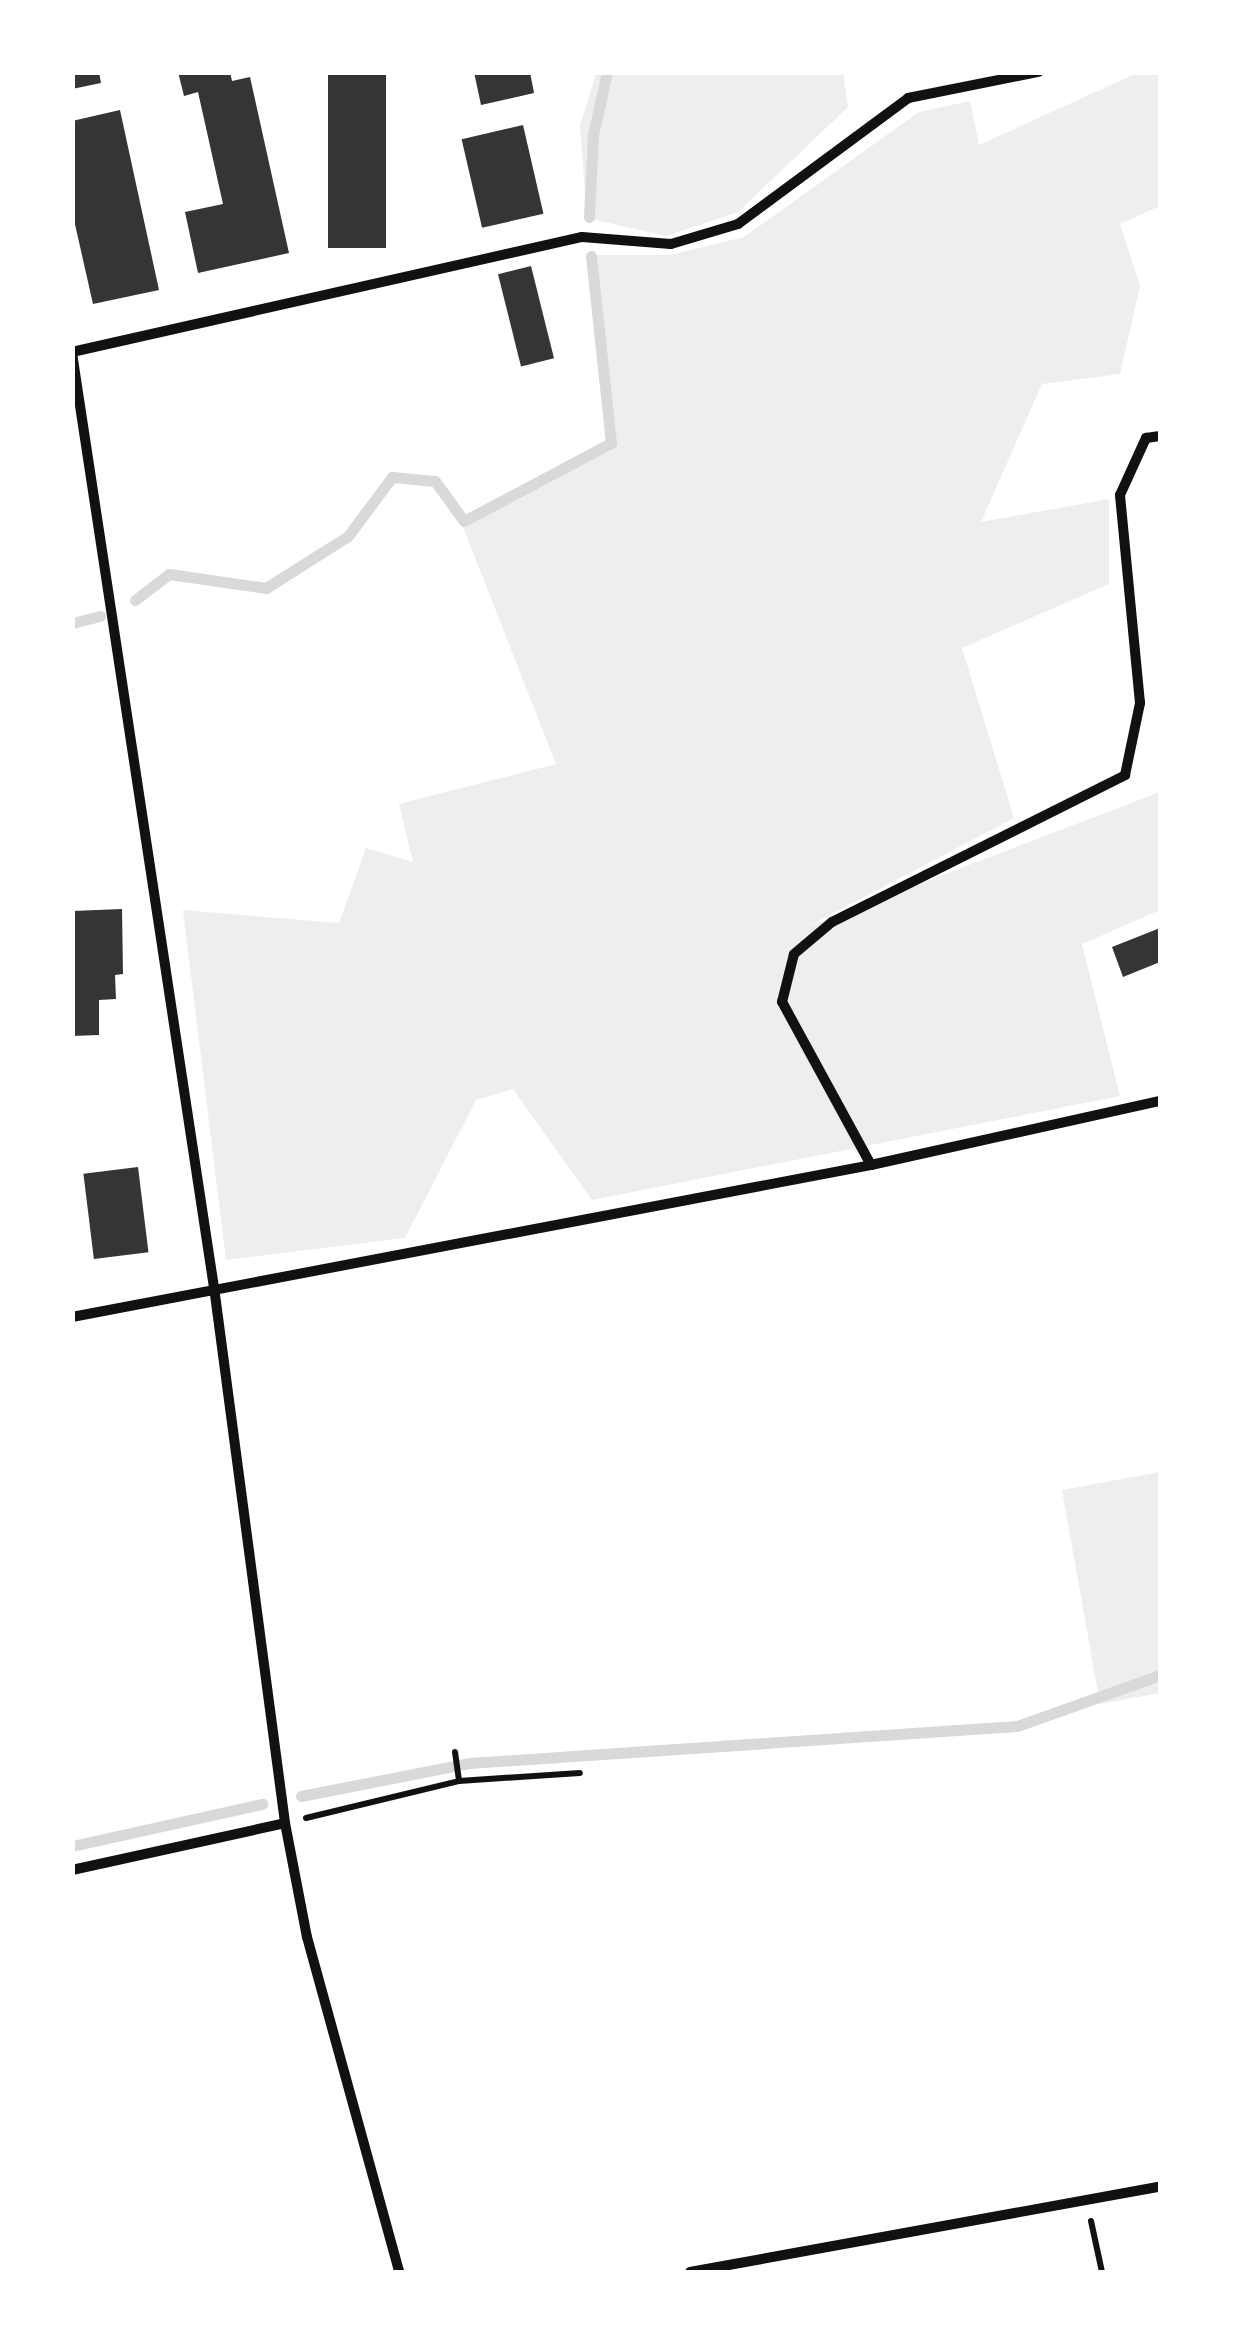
<!DOCTYPE html>
<html>
<head>
<meta charset="utf-8">
<style>
  body { margin:0 }
  #map { position:relative; width:1233px; height:2345px; overflow:hidden; background:#fff; font-family:Raleway,sans-serif }
  div>[style] { position:absolute }
  [style*='--x'] { left:calc(var(--x)*1px); top:calc(var(--y)*1px); width:calc(var(--w)*1px); rotate:calc(var(--a)*1deg) }
  .green>* { inset:0; background:#eee }
  .stream>* { height:11px; margin:-5.5px; padding:0 5.5px; transform-origin:5.5px; border-radius:5.5px; background:#d9d9d9 }
  .building>* { inset:0; background:#353535; transform-origin:0 0 }
  .path>* { height:6px; margin:-3px; padding:0 3px; transform-origin:3px; border-radius:3px; background:#111 }
  .minor>* { height:10px; margin:-5px; padding:0 5px; transform-origin:5px; border-radius:5px; background:#111 }
  span { translate:-50% -50%; white-space:nowrap; text-align:center; line-height:1.15; -webkit-text-stroke:10px #fff; paint-order:stroke }
  .frame { position:absolute; inset:0; border:75px solid #fff; pointer-events:none }
</style>
</head>
<body>
<div id="map">
  <div class="green">
    <div style="clip-path:polygon(596px 73px,843px 73px,848px 107px,738px 212px,666px 236px,587px 218px,580px 126px)"></div>
    <div style="clip-path:polygon(1137px 73px,1160px 73px,1160px 206px,1120px 224px,1140px 286px,1120px 374px,1042px 384px,981px 522px,1109px 499px,1109px 584px,962px 648px,1014px 818px,809px 926px,1160px 792px,1160px 910px,1082px 944px,1120px 1096px,592px 1200px,513px 1089px,476px 1100px,405px 1238px,226px 1260px,183px 910px,339px 923px,366px 848px,413px 862px,399px 804px,556px 764px,459px 517px,613px 445px,597px 255px,670px 255px,744px 237px,919px 112px,970px 101px,979px 145px)"></div>
    <div style="clip-path:polygon(1160px 1472px,1160px 1693px,1100px 1704px,1062px 1490px)"></div>
  </div>
  <div class="stream">
    <div style="--x:589;--y:217;--w:82;--a:-87.2"></div>
    <div style="--x:593;--y:135;--w:65;--a:-77.5"></div>
    <div style="--x:135;--y:600;--w:43;--a:-37.4"></div>
    <div style="--x:169;--y:574;--w:98;--a:8.2"></div>
    <div style="--x:266;--y:588;--w:97;--a:-32.4"></div>
    <div style="--x:348;--y:536;--w:74;--a:-53.3"></div>
    <div style="--x:392;--y:477;--w:43;--a:5.3"></div>
    <div style="--x:435;--y:481;--w:49;--a:54.1"></div>
    <div style="--x:464;--y:521;--w:166;--a:-28"></div>
    <div style="--x:611;--y:443;--w:188;--a:-96.1"></div>
    <div style="--x:72;--y:623;--w:29;--a:-14"></div>
    <div style="--x:301;--y:1796;--w:171;--a:-11.1"></div>
    <div style="--x:469;--y:1763;--w:549;--a:-3.86"></div>
    <div style="--x:1017;--y:1726;--w:152;--a:-19.6"></div>
    <div style="--x:72;--y:1846;--w:195;--a:-12.5"></div>
  </div>
  <div class="building">
    <div style="clip-path:polygon(72px 72px,99px 72px,101px 83px,72px 89px)"></div>
    <div style="clip-path:polygon(178px 72px,230px 72px,232px 81px,250px 77px,289px 253px,198px 273px,185px 212px,223px 204px,198px 92px,184px 96px)"></div>
    <div style="left:328px;top:72px;width:58px;height:176px"></div>
    <div style="clip-path:polygon(474px 72px,530px 72px,534px 93px,481px 105px)"></div>
    <div style="clip-path:polygon(120px 110px,159px 290px,93px 304px,72px 211px,72px 121px)"></div>
    <div style="left:523px;top:125px;width:91px;height:63px;rotate:77deg"></div>
    <div style="left:531px;top:266px;width:95px;height:34px;rotate:76deg"></div>
    <div style="clip-path:polygon(122px 909px,123px 974px,115px 975px,116px 999px,99px 1000px,99px 1035px,72px 1036px,72px 911px)"></div>
    <div style="clip-path:polygon(1160px 928px,1160px 962px,1123px 977px,1112px 947px)"></div>
    <div style="left:138px;top:1167px;width:86px;height:55px;rotate:83deg"></div>
  </div>
  <div class="path">
    <div style="--x:455;--y:1752;--w:29;--a:82"></div>
    <div style="--x:306;--y:1818;--w:157;--a:-13.6"></div>
    <div style="--x:459;--y:1781;--w:121;--a:-3.8"></div>
    <div style="--x:1091;--y:2221;--w:52;--a:77.8"></div>
  </div>
  <div class="minor">
    <div style="--x:72;--y:352;--w:523;--a:-12.71"></div>
    <div style="--x:582;--y:237;--w:89;--a:4.5"></div>
    <div style="--x:671;--y:244;--w:70;--a:-16.6"></div>
    <div style="--x:738;--y:224;--w:212;--a:-36.5"></div>
    <div style="--x:908;--y:98;--w:133;--a:-11.3"></div>
    <div style="--x:72;--y:353;--w:945;--a:81.36"></div>
    <div style="--x:214;--y:1287;--w:541;--a:82.45"></div>
    <div style="--x:285;--y:1823;--w:116;--a:79.1"></div>
    <div style="--x:307;--y:1937;--w:347;--a:74.6"></div>
    <div style="--x:871;--y:1165;--w:186;--a:-118.6"></div>
    <div style="--x:782;--y:1002;--w:49;--a:-76"></div>
    <div style="--x:794;--y:954;--w:50;--a:-40.1"></div>
    <div style="--x:832;--y:922;--w:328;--a:-26.6"></div>
    <div style="--x:1125;--y:775;--w:74;--a:-78.2"></div>
    <div style="--x:1140;--y:703;--w:209;--a:-95.5"></div>
    <div style="--x:1120;--y:495;--w:63;--a:-65.5"></div>
    <div style="--x:1146;--y:438;--w:14;--a:-8"></div>
    <div style="--x:72;--y:1317;--w:813;--a:-10.77"></div>
    <div style="--x:871;--y:1165;--w:296;--a:-12.5"></div>
    <div style="--x:72;--y:1870;--w:218;--a:-12.4"></div>
    <div style="--x:690;--y:2272;--w:478;--a:-10.3"></div>
  </div>
  <div class="frame"></div>
</div>
</body>
</html>
